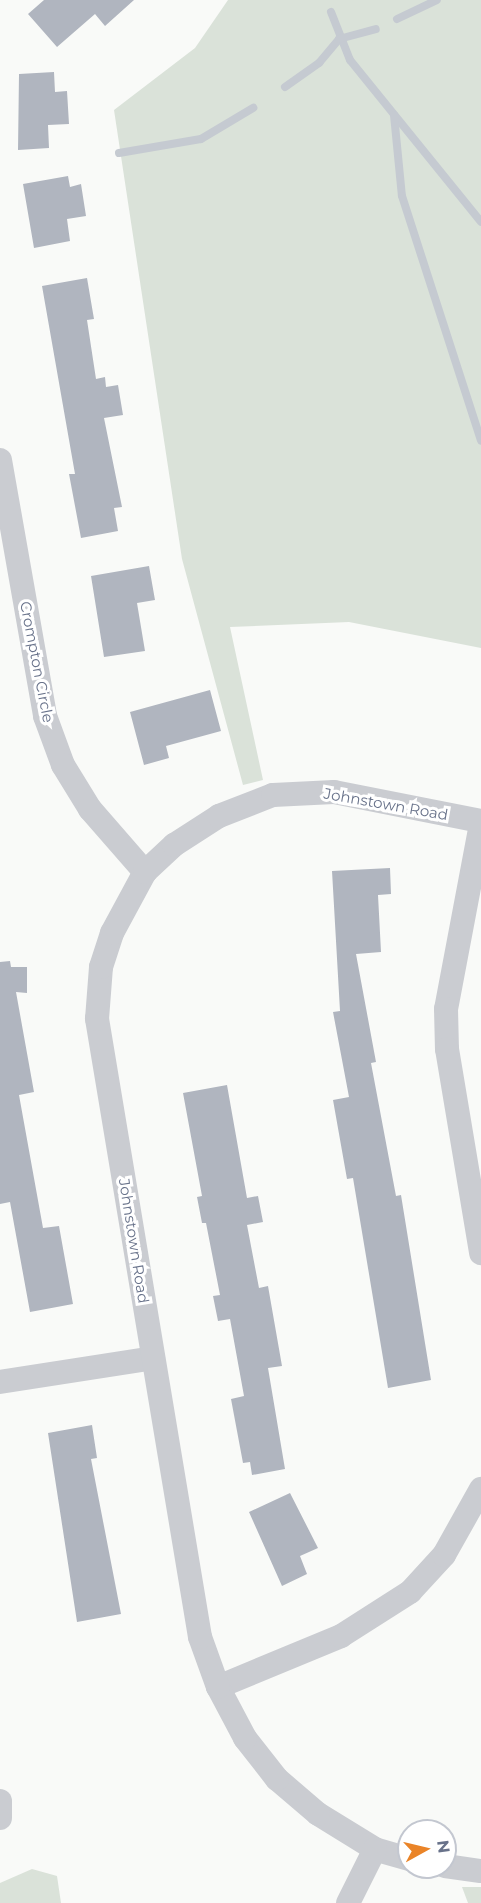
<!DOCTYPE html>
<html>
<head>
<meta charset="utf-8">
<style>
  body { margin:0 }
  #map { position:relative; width:481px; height:1903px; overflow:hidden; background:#f9faf8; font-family:Montserrat,sans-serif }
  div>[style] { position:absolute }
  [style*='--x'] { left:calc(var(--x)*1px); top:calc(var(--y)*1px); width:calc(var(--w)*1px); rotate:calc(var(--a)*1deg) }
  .green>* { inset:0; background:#dae2d9 }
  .stream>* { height:8px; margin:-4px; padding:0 4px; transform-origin:4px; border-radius:4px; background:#c5cad1 }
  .building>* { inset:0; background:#b0b5bf }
  .minor>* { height:24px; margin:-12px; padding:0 12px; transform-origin:12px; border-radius:12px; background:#caccd1 }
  span { translate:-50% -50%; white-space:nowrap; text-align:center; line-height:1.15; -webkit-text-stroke:6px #fff; paint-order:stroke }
  .street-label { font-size:15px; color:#68728a }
  .north { position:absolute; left:397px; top:1819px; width:60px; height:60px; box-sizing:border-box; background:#fff; border:2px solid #c3c7d0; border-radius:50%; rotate:82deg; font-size:16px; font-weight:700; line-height:24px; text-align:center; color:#68728a }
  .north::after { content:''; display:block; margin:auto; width:21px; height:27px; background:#ea8428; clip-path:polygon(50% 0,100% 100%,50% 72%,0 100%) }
</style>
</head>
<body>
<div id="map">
  <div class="green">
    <div style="clip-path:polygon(228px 0,481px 0,481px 648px,349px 622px,230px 627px,263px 780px,243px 785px,182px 559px,114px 110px,195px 48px)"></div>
    <div style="clip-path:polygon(32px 1869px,57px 1876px,61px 1903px,0 1903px,0 1883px)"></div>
    <div style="clip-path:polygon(462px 1887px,481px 1887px,481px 1903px,468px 1903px)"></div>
  </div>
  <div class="stream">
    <div style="--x:331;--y:12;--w:52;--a:68.4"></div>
    <div style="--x:350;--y:60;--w:208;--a:51"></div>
    <div style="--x:397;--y:19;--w:44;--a:-25.4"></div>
    <div style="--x:285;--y:87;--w:42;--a:-35.2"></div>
    <div style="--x:319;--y:63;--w:31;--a:-50"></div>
    <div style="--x:339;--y:39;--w:38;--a:-15"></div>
    <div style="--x:394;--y:115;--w:81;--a:84.4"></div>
    <div style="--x:402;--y:196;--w:257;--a:72.1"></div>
    <div style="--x:119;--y:153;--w:83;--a:-9.7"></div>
    <div style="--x:201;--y:139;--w:61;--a:-30.8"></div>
  </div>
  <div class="building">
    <div style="clip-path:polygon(44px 0,134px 0,105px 26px,95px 14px,57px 47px,28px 14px)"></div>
    <div style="clip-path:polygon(54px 72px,55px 92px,67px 91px,69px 124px,48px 125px,49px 148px,18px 150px,19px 74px)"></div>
    <div style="clip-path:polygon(68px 176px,70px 187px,81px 184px,86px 216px,67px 219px,70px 241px,34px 248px,23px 184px)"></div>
    <div style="clip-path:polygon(87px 278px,94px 319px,87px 320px,96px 379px,105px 377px,106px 387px,118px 385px,123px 415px,104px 418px,122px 507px,114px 508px,118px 531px,81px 538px,69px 474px,75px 474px,42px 286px)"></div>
    <div style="clip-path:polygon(149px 566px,155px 600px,137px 603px,145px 651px,104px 657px,91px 576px)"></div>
    <div style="clip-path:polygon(210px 690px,221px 731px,166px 746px,169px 758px,144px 765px,130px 712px)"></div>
    <div style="clip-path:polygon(390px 868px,391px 894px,378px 895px,381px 952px,356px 954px,376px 1062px,371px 1063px,396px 1196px,401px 1195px,431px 1380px,388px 1388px,353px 1178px,347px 1179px,333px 1100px,349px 1097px,333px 1012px,340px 1011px,332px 871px)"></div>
    <div style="clip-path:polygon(10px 961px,11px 967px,27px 967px,27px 993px,16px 992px,34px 1092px,19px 1095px,43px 1228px,59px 1226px,73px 1304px,30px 1312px,10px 1202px,0 1204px,0 962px)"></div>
    <div style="clip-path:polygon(227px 1085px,247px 1198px,258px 1196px,263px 1222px,247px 1225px,259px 1288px,268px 1286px,282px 1366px,268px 1368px,285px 1469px,252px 1475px,250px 1462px,243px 1463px,231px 1399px,244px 1396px,230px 1319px,218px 1321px,213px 1296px,220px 1295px,206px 1223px,202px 1223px,197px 1197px,202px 1196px,183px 1093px)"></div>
    <div style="clip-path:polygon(92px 1425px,97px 1458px,91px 1459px,121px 1614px,77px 1622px,48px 1433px)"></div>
    <div style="clip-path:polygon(290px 1493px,318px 1548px,300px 1556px,307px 1574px,282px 1586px,249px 1512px)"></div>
  </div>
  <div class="minor">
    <div style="--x:0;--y:460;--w:260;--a:80"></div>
    <div style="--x:45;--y:716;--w:52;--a:69.8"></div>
    <div style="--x:63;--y:765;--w:52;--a:58.5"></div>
    <div style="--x:90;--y:809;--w:84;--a:48.9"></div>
    <div style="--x:481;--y:824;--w:188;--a:100.7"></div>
    <div style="--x:446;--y:1009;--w:40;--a:88.6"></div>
    <div style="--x:447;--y:1049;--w:207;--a:80.5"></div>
    <div style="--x:0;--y:1382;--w:155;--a:-8.9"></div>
    <div style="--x:218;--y:1687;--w:133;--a:-22.5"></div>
    <div style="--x:341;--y:1636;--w:82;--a:-32.5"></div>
    <div style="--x:410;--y:1592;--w:50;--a:-47.4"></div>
    <div style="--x:444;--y:1555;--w:76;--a:-60.7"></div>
    <div style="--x:0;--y:1801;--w:17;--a:90"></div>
    <div style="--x:409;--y:1859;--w:35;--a:-164"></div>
    <div style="--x:375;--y:1849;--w:67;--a:-148.4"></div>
    <div style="--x:318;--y:1814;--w:54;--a:-139.5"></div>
    <div style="--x:277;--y:1779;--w:52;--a:-128"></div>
    <div style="--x:245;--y:1738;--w:58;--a:-117.9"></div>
    <div style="--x:218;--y:1687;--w:53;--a:-109.8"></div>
    <div style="--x:200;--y:1637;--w:627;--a:-99.46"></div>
    <div style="--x:97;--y:1019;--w:52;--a:-85.6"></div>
    <div style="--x:101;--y:967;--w:36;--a:-72"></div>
    <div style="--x:112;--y:933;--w:69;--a:-61.6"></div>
    <div style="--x:145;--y:872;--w:40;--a:-43"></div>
    <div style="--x:174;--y:845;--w:54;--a:-32.8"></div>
    <div style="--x:219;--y:816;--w:58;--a:-21.3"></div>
    <div style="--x:273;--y:795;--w:61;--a:-2.8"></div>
    <div style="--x:334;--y:792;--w:150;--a:11.2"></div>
    <div style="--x:445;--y:1866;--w:36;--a:8"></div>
    <div style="--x:348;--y:1903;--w:60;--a:-63.4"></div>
  </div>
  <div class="street-label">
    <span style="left:37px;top:662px;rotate:79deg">Crompton Circle</span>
    <span style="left:386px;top:804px;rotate:10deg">Johnstown Road</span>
    <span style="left:134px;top:1241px;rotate:81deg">Johnstown Road</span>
  </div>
  <div class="north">N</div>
</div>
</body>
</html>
